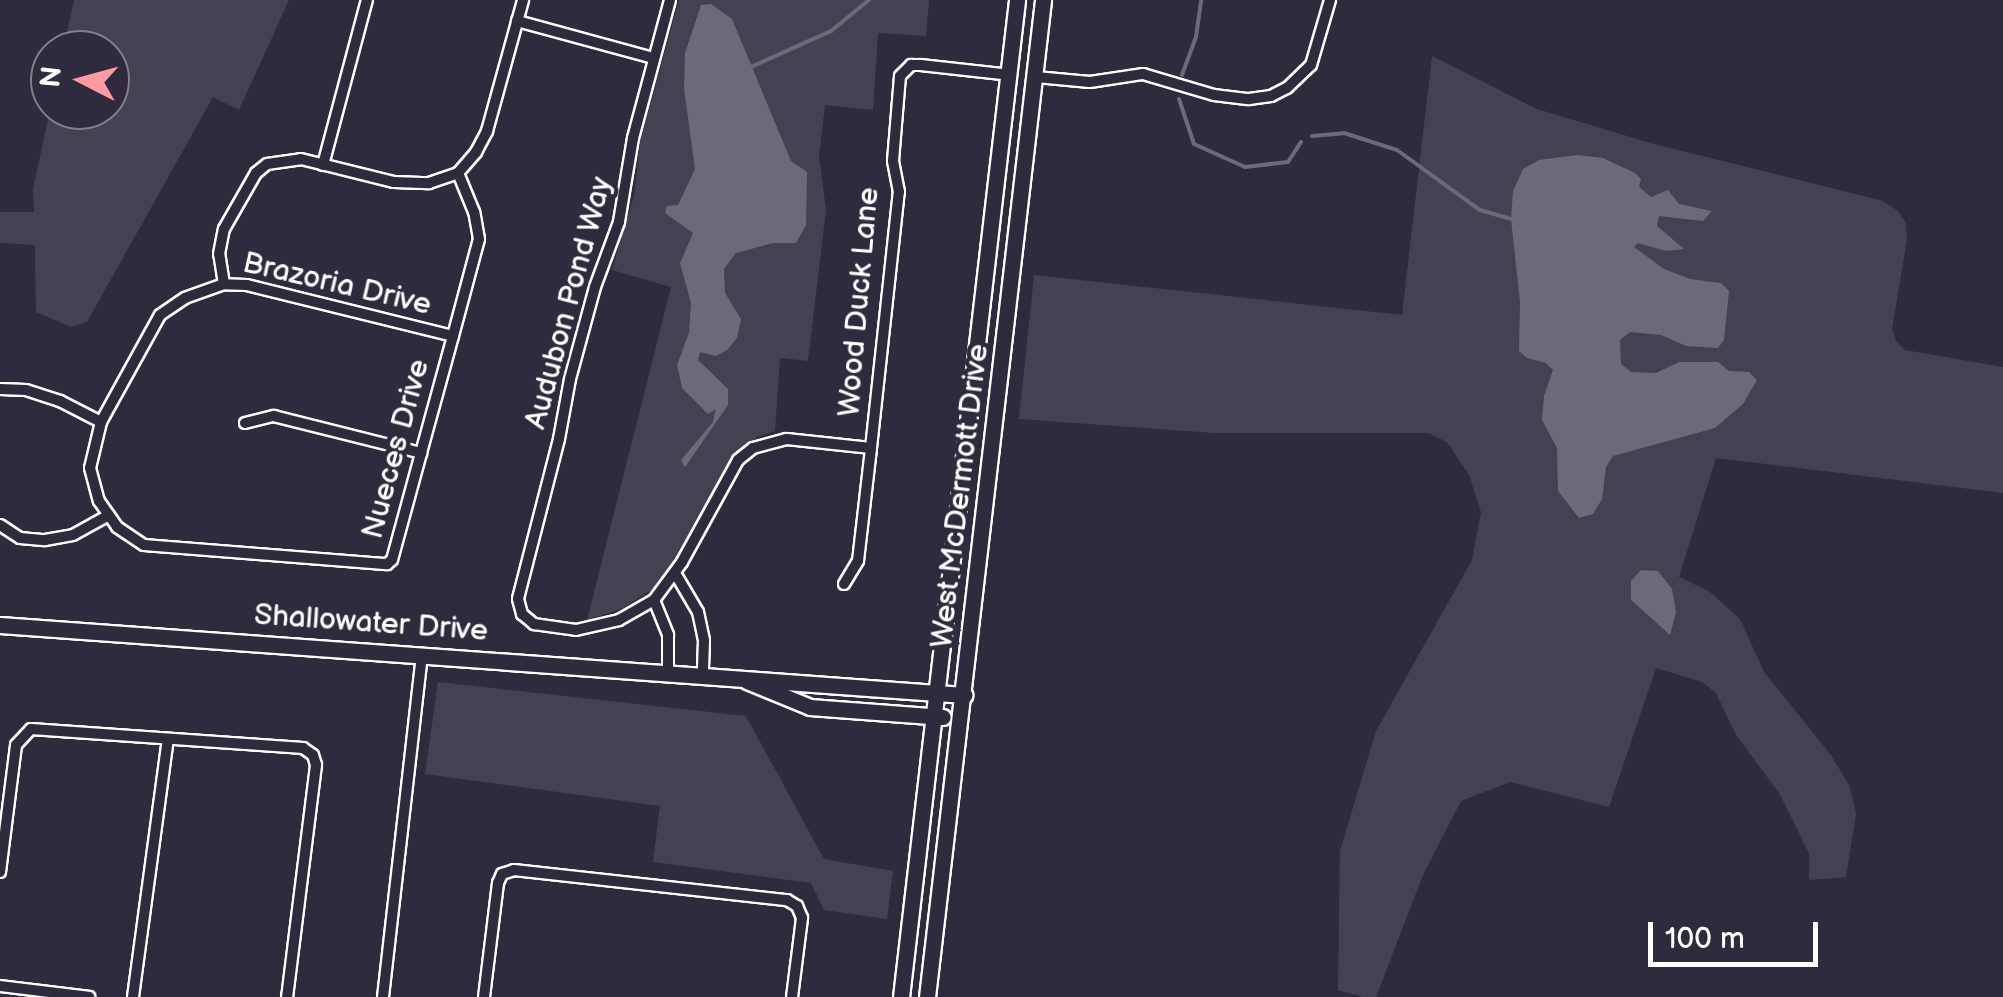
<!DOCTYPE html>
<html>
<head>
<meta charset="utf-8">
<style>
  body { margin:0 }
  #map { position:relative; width:2003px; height:997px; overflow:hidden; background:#2f2a3d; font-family:"Balsamiq Sans",sans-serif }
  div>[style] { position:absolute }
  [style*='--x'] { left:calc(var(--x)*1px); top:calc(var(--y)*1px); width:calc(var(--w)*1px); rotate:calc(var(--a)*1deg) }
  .green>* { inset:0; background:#464152 }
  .water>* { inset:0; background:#6d6a77 }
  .stream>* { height:4px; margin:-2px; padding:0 2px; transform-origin:2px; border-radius:2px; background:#6d6a77 }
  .roads { filter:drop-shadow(2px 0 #fff) drop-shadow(-2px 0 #fff) drop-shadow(0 2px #fff) drop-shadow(0 -2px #fff) }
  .street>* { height:10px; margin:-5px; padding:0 5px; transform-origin:5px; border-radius:5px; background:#2f2a3d }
  .secondary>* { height:15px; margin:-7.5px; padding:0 7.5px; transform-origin:7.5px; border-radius:7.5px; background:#2f2a3d }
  span { translate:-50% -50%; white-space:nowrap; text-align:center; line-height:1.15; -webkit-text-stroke:9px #2f2a3d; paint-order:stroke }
  .street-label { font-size:30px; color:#fff }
  .north { position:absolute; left:30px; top:30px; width:100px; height:100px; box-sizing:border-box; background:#2f2a3d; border:2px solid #827f8b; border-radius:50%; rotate:276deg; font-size:28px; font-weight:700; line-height:40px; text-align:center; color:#fff }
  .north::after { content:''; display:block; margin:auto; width:35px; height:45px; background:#ff9aa2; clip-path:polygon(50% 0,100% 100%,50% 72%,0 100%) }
  .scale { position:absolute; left:1648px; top:922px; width:170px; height:45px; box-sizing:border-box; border:5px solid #fff; border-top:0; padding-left:12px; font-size:30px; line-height:35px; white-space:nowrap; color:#fff; -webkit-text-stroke:8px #2f2a3d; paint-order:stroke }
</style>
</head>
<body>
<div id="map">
  <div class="green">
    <div style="clip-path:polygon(74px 0,289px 0,239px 110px,213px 97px,87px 322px,71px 327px,36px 312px,35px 245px,0 243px,0 212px,34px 212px,33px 189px,50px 110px,110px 110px,110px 50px,63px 50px)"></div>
    <div style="clip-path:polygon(679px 0,929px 0,926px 36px,878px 33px,873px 110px,825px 105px,819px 156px,826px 210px,808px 361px,780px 358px,775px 431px,757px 437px,734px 455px,671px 568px,653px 589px,621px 609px,587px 620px,671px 287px,612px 270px,634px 196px,640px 143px)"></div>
    <div style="clip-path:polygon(1432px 56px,1537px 109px,1654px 144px,1883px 201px,1898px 211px,1906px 223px,1907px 240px,1892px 329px,1896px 341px,1905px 350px,2003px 367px,2003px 493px,1716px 458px,1679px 577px,1710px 592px,1740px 619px,1764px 672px,1831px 755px,1850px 787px,1856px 814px,1846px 877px,1809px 880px,1809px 854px,1799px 833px,1779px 793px,1736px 735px,1716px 693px,1702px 682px,1656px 668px,1609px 807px,1510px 782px,1461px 801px,1423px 875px,1376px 997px,1363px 997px,1338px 990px,1340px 851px,1376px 731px,1472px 560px,1481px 512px,1469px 475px,1447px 442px,1428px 433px,1214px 433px,1019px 419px,1034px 275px,1402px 315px)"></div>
    <div style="clip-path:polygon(438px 682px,746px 716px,824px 859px,893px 871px,887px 919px,824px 910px,811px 883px,653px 862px,660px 806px,425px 774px)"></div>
  </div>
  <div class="water">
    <div style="clip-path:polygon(711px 4px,732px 19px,791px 161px,807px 172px,806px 225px,796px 243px,773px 243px,736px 253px,724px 269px,725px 293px,741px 319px,737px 338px,727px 350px,716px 356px,700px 352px,698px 360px,728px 389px,728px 405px,685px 467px,681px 460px,713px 422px,716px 409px,708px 414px,682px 388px,677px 365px,689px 333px,691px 303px,680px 263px,693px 233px,665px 213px,667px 206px,678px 205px,695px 169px,684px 89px,685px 53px,701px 5px)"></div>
    <div style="clip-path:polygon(1577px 155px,1603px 158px,1635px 173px,1641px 179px,1639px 187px,1651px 197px,1668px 190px,1679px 204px,1712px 211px,1703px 221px,1659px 216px,1657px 226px,1684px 249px,1666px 251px,1638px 243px,1634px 247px,1664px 269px,1690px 279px,1721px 283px,1729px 291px,1724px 340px,1718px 348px,1686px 346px,1661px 335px,1630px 332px,1620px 340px,1621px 364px,1631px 372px,1656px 373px,1679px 362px,1718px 362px,1729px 371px,1749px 372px,1757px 380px,1743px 404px,1715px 428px,1613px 456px,1606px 467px,1602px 499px,1593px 514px,1579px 518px,1558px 491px,1557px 448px,1542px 420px,1544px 396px,1553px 370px,1546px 363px,1527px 358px,1519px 351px,1520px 302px,1511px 219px,1513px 191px,1523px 169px,1539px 160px)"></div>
    <div style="clip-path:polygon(1641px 570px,1658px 571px,1672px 589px,1676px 612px,1670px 635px,1631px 600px,1631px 581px)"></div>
  </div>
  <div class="stream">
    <div style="--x:751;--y:67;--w:88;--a:-24.2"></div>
    <div style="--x:831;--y:31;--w:49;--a:-39.2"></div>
    <div style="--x:1182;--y:75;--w:40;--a:-69.8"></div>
    <div style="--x:1196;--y:37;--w:37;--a:-82"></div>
    <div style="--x:1179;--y:99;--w:47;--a:71.6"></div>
    <div style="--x:1194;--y:144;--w:56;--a:24.3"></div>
    <div style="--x:1245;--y:167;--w:43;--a:-6.6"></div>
    <div style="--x:1288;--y:162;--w:24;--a:-57"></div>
    <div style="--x:1312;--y:136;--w:32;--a:-5"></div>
    <div style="--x:1344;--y:133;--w:56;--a:17.8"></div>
    <div style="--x:1397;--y:150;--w:102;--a:35.9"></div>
    <div style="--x:1480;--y:210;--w:32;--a:16"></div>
  </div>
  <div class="roads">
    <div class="street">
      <div style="--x:670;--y:0;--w:143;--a:105"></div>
      <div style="--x:633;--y:138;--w:85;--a:99.5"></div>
      <div style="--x:619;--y:222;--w:69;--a:110.3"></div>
      <div style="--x:595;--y:287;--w:95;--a:105.2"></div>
      <div style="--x:570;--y:379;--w:61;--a:100.4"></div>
      <div style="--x:559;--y:439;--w:165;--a:104.4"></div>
      <div style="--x:518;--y:599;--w:16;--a:75"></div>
      <div style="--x:522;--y:614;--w:16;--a:40"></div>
      <div style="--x:534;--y:624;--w:42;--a:8.1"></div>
      <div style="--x:576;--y:630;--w:44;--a:-13.1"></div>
      <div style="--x:619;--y:620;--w:40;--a:-29.7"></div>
      <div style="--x:654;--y:600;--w:47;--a:-53.6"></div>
      <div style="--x:682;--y:562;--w:116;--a:-61.2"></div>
      <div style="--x:738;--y:460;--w:19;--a:-39"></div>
      <div style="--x:753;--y:448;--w:35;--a:-15"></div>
      <div style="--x:787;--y:439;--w:84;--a:6.1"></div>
      <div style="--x:517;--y:21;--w:141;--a:15.2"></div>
      <div style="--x:1036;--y:77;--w:54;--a:5.3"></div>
      <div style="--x:1090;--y:82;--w:54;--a:-8.6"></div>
      <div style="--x:1143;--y:74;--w:74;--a:16.5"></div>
      <div style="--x:1214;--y:95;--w:35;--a:7"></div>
      <div style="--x:1249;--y:99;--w:22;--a:-8"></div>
      <div style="--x:1271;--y:96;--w:18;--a:-27"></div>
      <div style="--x:1287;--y:88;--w:33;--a:-44"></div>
      <div style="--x:1311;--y:65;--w:68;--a:-73.7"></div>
      <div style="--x:323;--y:165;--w:171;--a:-75.1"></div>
      <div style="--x:224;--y:284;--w:30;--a:-99"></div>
      <div style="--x:219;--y:254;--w:25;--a:-79"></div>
      <div style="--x:224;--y:229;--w:64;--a:-60.3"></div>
      <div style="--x:256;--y:173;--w:14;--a:-39"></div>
      <div style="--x:267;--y:164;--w:34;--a:-8"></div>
      <div style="--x:301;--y:159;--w:96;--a:13.9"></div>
      <div style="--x:394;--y:182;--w:35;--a:2"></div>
      <div style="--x:429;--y:183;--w:31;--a:-19"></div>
      <div style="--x:458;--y:173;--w:28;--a:-49"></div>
      <div style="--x:476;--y:152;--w:24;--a:-62"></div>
      <div style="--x:487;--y:131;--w:136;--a:-74.6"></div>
      <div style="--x:453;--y:336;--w:212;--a:-166.1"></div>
      <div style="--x:247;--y:285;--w:23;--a:-178"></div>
      <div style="--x:224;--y:284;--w:41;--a:160.3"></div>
      <div style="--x:185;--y:298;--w:30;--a:146"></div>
      <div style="--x:160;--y:315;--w:122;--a:118.9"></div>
      <div style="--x:101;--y:422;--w:47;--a:103.4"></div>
      <div style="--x:90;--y:468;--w:34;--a:75"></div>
      <div style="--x:99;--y:501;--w:32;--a:55"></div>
      <div style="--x:117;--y:527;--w:32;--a:34"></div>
      <div style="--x:144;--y:545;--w:244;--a:4.5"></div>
      <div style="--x:387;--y:564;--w:6;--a:-39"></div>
      <div style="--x:392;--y:560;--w:111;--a:-74.8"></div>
      <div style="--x:421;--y:453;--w:121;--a:-74.7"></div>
      <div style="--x:453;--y:336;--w:100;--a:-75"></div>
      <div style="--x:479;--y:239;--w:27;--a:-100"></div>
      <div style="--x:474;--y:212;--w:42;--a:-112.3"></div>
      <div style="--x:0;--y:389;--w:26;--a:2"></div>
      <div style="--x:26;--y:390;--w:36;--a:18"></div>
      <div style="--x:60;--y:401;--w:46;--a:27.1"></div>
      <div style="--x:245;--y:423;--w:30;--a:-14"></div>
      <div style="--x:274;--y:416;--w:152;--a:14.1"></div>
      <div style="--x:0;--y:525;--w:24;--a:33"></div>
      <div style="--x:20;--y:538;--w:25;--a:5"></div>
      <div style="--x:45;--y:540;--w:28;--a:-10"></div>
      <div style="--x:73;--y:535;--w:41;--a:-29.1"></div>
      <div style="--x:675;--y:573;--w:45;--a:59.5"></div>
      <div style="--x:698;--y:612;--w:29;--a:78"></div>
      <div style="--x:704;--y:640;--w:34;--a:92"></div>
      <div style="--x:844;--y:584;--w:27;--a:-59"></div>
      <div style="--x:858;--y:561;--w:114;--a:-83.4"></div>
      <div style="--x:871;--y:448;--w:258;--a:-83.8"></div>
      <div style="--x:899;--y:192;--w:32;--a:-101"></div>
      <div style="--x:893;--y:161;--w:85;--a:-85.3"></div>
      <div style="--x:900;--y:76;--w:16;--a:-45"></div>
      <div style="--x:911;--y:65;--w:10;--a:0"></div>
      <div style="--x:921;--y:65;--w:90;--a:6.4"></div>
      <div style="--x:654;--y:600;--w:38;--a:68"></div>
      <div style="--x:668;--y:635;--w:36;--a:90"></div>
      <div style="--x:0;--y:872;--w:128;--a:-82.8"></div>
      <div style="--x:16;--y:745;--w:22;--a:-47"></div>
      <div style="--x:31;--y:729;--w:273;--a:4"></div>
      <div style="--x:303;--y:748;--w:12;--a:35"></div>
      <div style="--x:313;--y:755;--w:10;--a:73"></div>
      <div style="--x:316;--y:765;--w:234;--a:97.1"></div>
      <div style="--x:0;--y:986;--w:90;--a:7"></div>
      <div style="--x:133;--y:997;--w:260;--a:-82.3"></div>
      <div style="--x:383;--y:997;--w:344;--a:-83.5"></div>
      <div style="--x:484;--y:997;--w:115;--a:-83"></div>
      <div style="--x:498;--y:883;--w:10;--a:-66"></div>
      <div style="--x:502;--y:874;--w:13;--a:-18"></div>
      <div style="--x:514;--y:870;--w:275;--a:6.3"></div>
      <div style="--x:787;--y:900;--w:12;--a:31"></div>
      <div style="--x:797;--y:906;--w:13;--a:67"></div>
      <div style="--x:802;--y:918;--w:80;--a:97.2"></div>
    </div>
    <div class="secondary">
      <div style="--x:0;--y:625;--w:967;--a:4.15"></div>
      <div style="--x:747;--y:681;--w:68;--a:22.4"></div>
      <div style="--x:810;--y:707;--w:133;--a:4.3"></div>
      <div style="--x:901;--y:997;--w:1004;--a:-83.36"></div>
      <div style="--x:927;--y:997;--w:1004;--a:-83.36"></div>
    </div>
  </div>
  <div class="street-label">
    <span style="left:337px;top:284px;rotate:13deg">Brazoria Drive</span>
    <span style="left:859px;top:302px;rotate:-85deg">Wood Duck Lane</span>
    <span style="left:569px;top:303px;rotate:-75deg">Audubon Pond Way</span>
    <span style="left:396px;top:449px;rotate:-75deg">Nueces Drive</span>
    <span style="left:960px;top:496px;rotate:-83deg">West McDermott Drive</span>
    <span style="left:371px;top:623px;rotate:4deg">Shallowater Drive</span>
  </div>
  <div class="north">N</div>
  <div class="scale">100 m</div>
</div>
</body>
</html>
